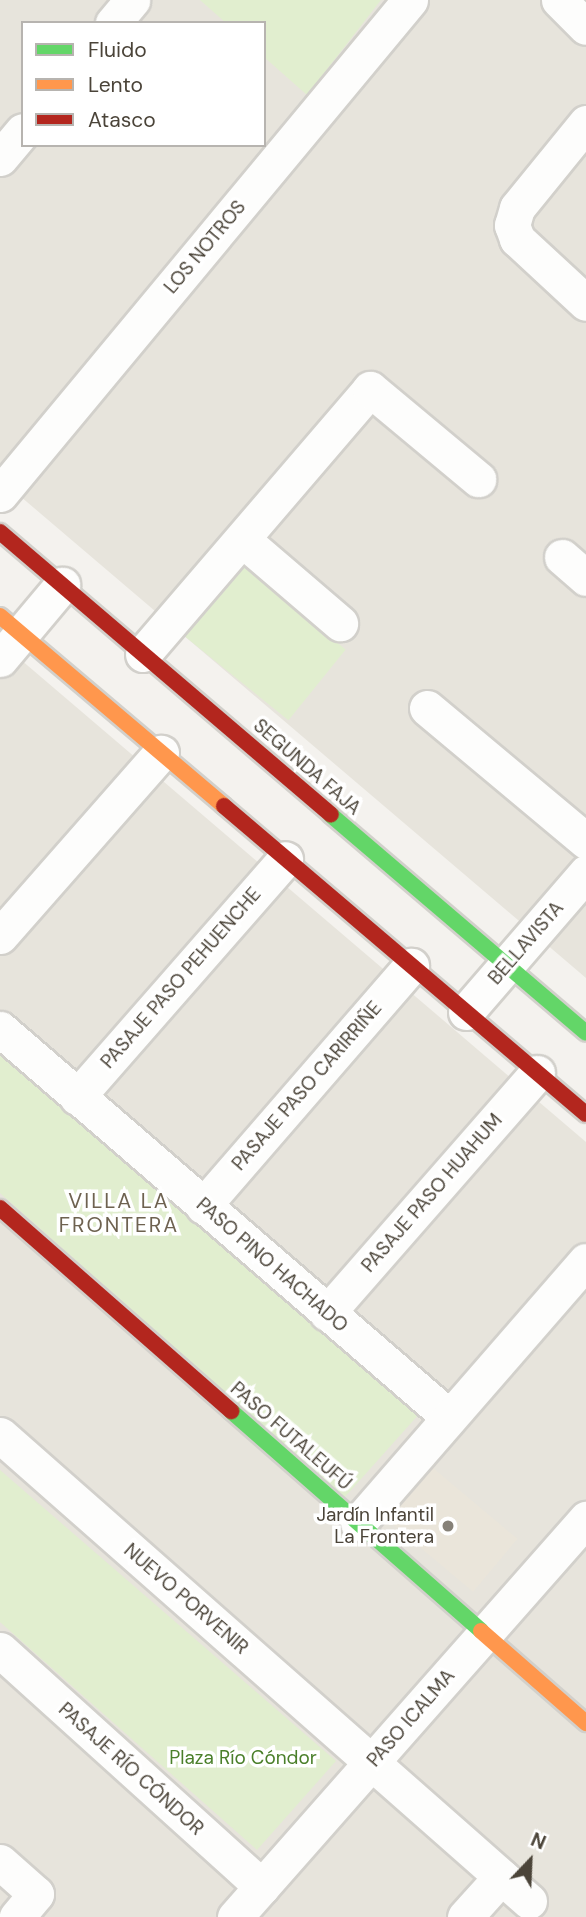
<!DOCTYPE html>
<html>
<head>
<meta charset="utf-8">
<style>
  body { margin:0 }
  #map { position:relative; width:586px; height:1917px; overflow:hidden; background:#f4f2ee; font-family:"DM Sans",sans-serif }
  div>[style] { position:absolute }
  [style*='--x'] { left:calc(var(--x)*1px); top:calc(var(--y)*1px); width:calc(var(--w)*1px); rotate:calc(var(--a)*1deg) }
  .residential>* { inset:0; background:#e7e4dc }
  .education>* { inset:0; background:#eae5da; transform-origin:0 0 }
  .green>* { inset:0; background:#e1eecf; transform-origin:0 0 }
  .roads { filter:drop-shadow(2px 0 #d2d0cb) drop-shadow(-2px 0 #d2d0cb) drop-shadow(0 2px #d2d0cb) drop-shadow(0 -2px #d2d0cb) }
  .street>* { height:35px; margin:-17.5px; padding:0 17.5px; transform-origin:17.5px; border-radius:17.5px; background:#fdfdfc }
  .fast>* { height:16px; margin:-8px; padding:0 8px; transform-origin:8px; border-radius:8px; background:#63d668 }
  .slow>* { height:16px; margin:-8px; padding:0 8px; transform-origin:8px; border-radius:8px; background:#ff974d }
  .jam>* { height:16px; margin:-8px; padding:0 8px; transform-origin:8px; border-radius:8px; background:#b3261e }
  .dots>* { width:19px; height:19px; translate:-50% -50%; box-sizing:border-box; border:4px solid #fff; border-radius:50% }
  span { translate:-50% -50%; white-space:nowrap; text-align:center; line-height:1.15; -webkit-text-stroke:7px #fff; paint-order:stroke }
  .street-label { font-size:19px; color:#4b4439 }
  .poi-label { font-size:19px; color:#4b4439 }
  .right { translate:-100% -50%; text-align:right }
  .park-label { font-size:19px; color:#4a7f2a }
  .neighbourhood-label { font-size:21px; color:#6e6250; letter-spacing:2px }
  .legend { position:absolute; left:21px; top:21px; width:245px; height:126px; box-sizing:border-box; background:#fff; border:2px solid #b7b4b0; margin:0; padding:9px 12px; list-style:none; font-size:21px; color:#4b4439 }
  .legend li { display:flex; align-items:center; gap:14px; height:35px }
  .legend b { width:35px; border:2px solid #b7b4b0 }
  .north { position:absolute; left:495px; top:1826px; width:70px; height:70px; -webkit-text-stroke:5px #fff; paint-order:stroke; rotate:23deg; font-size:19px; font-weight:700; line-height:28px; text-align:center; color:#4b4439 }
  .north::after { content:''; display:block; margin:auto; width:24px; height:32px; background:#4b4439; clip-path:polygon(50% 0,100% 100%,50% 72%,0 100%) }
</style>
</head>
<body>
<div id="map">
  <div class="residential">
    <div style="clip-path:polygon(evenodd,0 0,586px 0,586px 978px,0 479px,0 0,23px 23px,264px 23px,264px 145px,23px 145px,23px 23px)"></div>
    <div style="clip-path:polygon(0 642px,586px 1142px,586px 1917px,0 1917px)"></div>
  </div>
  <div class="education">
    <div style="left:427px;top:1463px;width:118px;height:69px;rotate:40deg"></div>
  </div>
  <div class="green">
    <div style="clip-path:polygon(200px 0,381px 0,307px 95px,264px 57px,264px 23px,226px 23px)"></div>
    <div style="left:240px;top:564px;width:136px;height:91px;rotate:39deg"></div>
    <div style="clip-path:polygon(0 1041px,420px 1413px,344px 1498px,0 1193px)"></div>
    <div style="clip-path:polygon(0 1470px,336px 1761px,257px 1850px,0 1622px)"></div>
  </div>
  <div class="roads">
    <div class="street">
      <div style="--x:559;--y:0;--w:38;--a:45"></div>
      <div style="--x:113;--y:23;--w:30;--a:-50"></div>
      <div style="--x:586;--y:123;--w:109;--a:129.1"></div>
      <div style="--x:517;--y:208;--w:18;--a:106"></div>
      <div style="--x:512;--y:225;--w:15;--a:70"></div>
      <div style="--x:517;--y:239;--w:94;--a:42.8"></div>
      <div style="--x:0;--y:158;--w:35;--a:-50"></div>
      <div style="--x:0;--y:494;--w:642;--a:-50.31"></div>
      <div style="--x:243;--y:540;--w:128;--a:40.6"></div>
      <div style="--x:562;--y:557;--w:32;--a:41"></div>
      <div style="--x:143;--y:654;--w:349;--a:-49.4"></div>
      <div style="--x:370;--y:389;--w:141;--a:39.8"></div>
      <div style="--x:0;--y:659;--w:97;--a:-50"></div>
      <div style="--x:427;--y:708;--w:207;--a:39.9"></div>
      <div style="--x:0;--y:936;--w:244;--a:-48.7"></div>
      <div style="--x:466;--y:1012;--w:184;--a:-49.2"></div>
      <div style="--x:0;--y:1029;--w:593;--a:40.83"></div>
      <div style="--x:77;--y:1097;--w:316;--a:-48.8"></div>
      <div style="--x:203;--y:1206;--w:318;--a:-49.1"></div>
      <div style="--x:327;--y:1313;--w:319;--a:-48.8"></div>
      <div style="--x:0;--y:1435;--w:705;--a:41.38"></div>
      <div style="--x:358;--y:1523;--w:347;--a:-49"></div>
      <div style="--x:0;--y:1650;--w:353;--a:42.1"></div>
      <div style="--x:0;--y:1862;--w:48;--a:41.6"></div>
      <div style="--x:36;--y:1894;--w:30;--a:130"></div>
      <div style="--x:235;--y:1917;--w:531;--a:-48.59"></div>
      <div style="--x:465;--y:1917;--w:54;--a:-48"></div>
    </div>
    <div class="fast">
      <div style="--x:331;--y:815;--w:335;--a:40.5"></div>
      <div style="--x:231;--y:1411;--w:333;--a:41.3"></div>
    </div>
    <div class="slow">
      <div style="--x:0;--y:616;--w:294;--a:40.3"></div>
      <div style="--x:481;--y:1631;--w:140;--a:41.2"></div>
    </div>
    <div class="jam">
      <div style="--x:0;--y:532;--w:435;--a:40.5"></div>
      <div style="--x:224;--y:806;--w:475;--a:40.4"></div>
      <div style="--x:0;--y:1208;--w:308;--a:41.3"></div>
    </div>
  </div>
  <div class="dots">
    <div style="left:448px;top:1526px;background:#868178"></div>
  </div>
  <div class="street-label">
    <span style="left:205px;top:247px;rotate:-50deg">LOS NOTROS</span>
    <span style="left:307px;top:767px;rotate:41deg">SEGUNDA FAJA</span>
    <span style="left:526px;top:943px;rotate:-49deg">BELLAVISTA</span>
    <span style="left:181px;top:978px;rotate:-49deg">PASAJE PASO PEHUENCHE</span>
    <span style="left:307px;top:1086px;rotate:-49deg">PASAJE PASO CARIRRIÑE</span>
    <span style="left:432px;top:1193px;rotate:-49deg">PASAJE PASO HUAHUM</span>
    <span style="left:272px;top:1265px;rotate:41deg">PASO PINO HACHADO</span>
    <span style="left:291px;top:1436px;rotate:41deg">PASO FUTALEUFÚ</span>
    <span style="left:186px;top:1599px;rotate:41deg">NUEVO PORVENIR</span>
    <span style="left:411px;top:1718px;rotate:-49deg">PASO ICALMA</span>
    <span style="left:131px;top:1769px;rotate:42deg">PASAJE RÍO CÓNDOR</span>
  </div>
  <div class="poi-label">
    <span class="right" style="left:434px;top:1526px">Jardín Infantil<br>La Frontera</span>
  </div>
  <div class="park-label">
    <span style="left:243px;top:1758px">Plaza Río Cóndor</span>
  </div>
  <div class="neighbourhood-label">
    <span style="left:119px;top:1213px">VILLA LA<br>FRONTERA</span>
  </div>
  <ul class="legend">
  <li><b style="height:9px;background:#63d668"></b>Fluido</li>
  <li><b style="height:9px;background:#ff974d"></b>Lento</li>
  <li><b style="height:9px;background:#b3261e"></b>Atasco</li>
  </ul>
  <div class="north">N</div>
</div>
</body>
</html>
